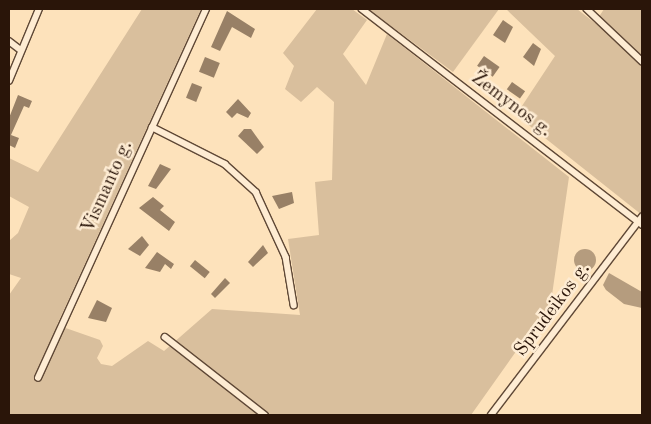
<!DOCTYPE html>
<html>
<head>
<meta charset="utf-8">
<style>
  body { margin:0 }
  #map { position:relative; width:651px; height:424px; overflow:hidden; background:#fde2bb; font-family:"Old Standard TT",serif }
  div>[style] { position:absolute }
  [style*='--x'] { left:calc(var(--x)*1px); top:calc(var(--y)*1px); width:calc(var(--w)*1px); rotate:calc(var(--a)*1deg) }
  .green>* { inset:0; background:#d9bf9d }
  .water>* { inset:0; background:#b59c7e }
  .round { border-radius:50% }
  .building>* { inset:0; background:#988066; transform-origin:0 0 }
  .roads { filter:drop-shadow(1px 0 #5f4836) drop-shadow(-1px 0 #5f4836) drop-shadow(0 1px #5f4836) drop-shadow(0 -1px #5f4836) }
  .minor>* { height:5.5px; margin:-2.75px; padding:0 2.75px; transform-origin:2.75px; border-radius:2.75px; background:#feecd3 }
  span { translate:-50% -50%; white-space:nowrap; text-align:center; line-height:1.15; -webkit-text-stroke:5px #feecd3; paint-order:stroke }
  .street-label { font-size:19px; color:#2a1509 }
  .frame { position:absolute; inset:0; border:10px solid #2a1509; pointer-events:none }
</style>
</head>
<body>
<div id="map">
  <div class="green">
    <div style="clip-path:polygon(142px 9px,201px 9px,57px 325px,100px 340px,103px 346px,97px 358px,101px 364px,112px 366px,148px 341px,164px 351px,212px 309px,300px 315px,288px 239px,319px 235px,315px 182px,332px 180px,334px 102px,317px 87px,301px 102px,285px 89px,294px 66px,283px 53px,317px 9px,352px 9px,367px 20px,343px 54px,366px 85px,387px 34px,569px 177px,551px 302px,471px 415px,9px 415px,9px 295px,21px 278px,9px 274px,9px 241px,18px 233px,29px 207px,9px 196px,9px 158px,38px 172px)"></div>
    <div style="clip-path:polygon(368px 9px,499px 9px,453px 72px)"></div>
    <div style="clip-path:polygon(506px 9px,577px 9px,595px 23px,604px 9px,642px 9px,642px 215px,516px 115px,555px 56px)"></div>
  </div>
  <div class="water">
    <div class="round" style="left:574px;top:249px;width:22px;height:22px"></div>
    <div style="clip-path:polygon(609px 273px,642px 292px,642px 308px,624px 304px,606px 290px,603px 285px)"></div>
  </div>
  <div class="building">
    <div style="clip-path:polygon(227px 11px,255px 29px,251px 38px,232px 27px,220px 51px,211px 47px)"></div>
    <div style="clip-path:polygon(503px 20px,513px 27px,505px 43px,493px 35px)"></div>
    <div style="clip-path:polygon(533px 43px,541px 49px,534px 66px,523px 57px)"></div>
    <div style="left:484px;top:56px;width:19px;height:12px;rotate:35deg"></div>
    <div style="left:205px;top:57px;width:16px;height:16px;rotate:22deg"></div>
    <div style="left:512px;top:82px;width:16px;height:9px;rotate:35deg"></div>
    <div style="left:192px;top:83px;width:11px;height:16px;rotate:22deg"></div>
    <div style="clip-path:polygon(18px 95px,32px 101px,29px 108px,24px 106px,11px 135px,19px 138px,15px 148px,9px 145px,9px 118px)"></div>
    <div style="clip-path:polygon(238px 99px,251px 113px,248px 118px,237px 113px,232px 118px,226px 112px)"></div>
    <div style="clip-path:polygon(244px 129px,251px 129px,264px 147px,257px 154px,238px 136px)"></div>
    <div style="clip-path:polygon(160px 164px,171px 169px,156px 189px,148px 186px)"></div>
    <div style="clip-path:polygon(292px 192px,294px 203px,279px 209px,272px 196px)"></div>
    <div style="clip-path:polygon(153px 197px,164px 206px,160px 210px,175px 222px,169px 231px,139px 208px)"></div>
    <div style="clip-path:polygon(142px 236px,149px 245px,140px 256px,128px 249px)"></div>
    <div style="clip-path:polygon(263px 245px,268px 253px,253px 267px,248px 262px)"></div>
    <div style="clip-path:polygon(157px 252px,174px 264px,171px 269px,165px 264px,160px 272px,145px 268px)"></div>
    <div style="left:195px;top:260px;width:19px;height:8px;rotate:39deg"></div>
    <div style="clip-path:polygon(225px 278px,230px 283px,215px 298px,211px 294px)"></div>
    <div style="clip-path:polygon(97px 300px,112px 308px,106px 322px,88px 318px)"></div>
  </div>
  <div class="roads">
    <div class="minor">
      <div style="--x:362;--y:9;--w:354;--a:37.6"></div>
      <div style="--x:587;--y:9;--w:76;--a:43.4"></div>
      <div style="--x:9;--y:41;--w:15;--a:37"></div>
      <div style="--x:9;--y:81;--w:78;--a:-67.4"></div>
      <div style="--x:152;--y:127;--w:82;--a:26.9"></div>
      <div style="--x:225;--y:164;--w:42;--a:42.1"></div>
      <div style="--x:256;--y:192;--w:72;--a:65.2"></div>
      <div style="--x:286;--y:257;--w:49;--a:80.5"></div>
      <div style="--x:165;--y:337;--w:127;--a:38"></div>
      <div style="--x:38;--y:378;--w:405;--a:-65.5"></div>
      <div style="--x:491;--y:415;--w:249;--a:-52.7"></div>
    </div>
  </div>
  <div class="street-label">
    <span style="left:511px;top:105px;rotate:37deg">Žemynos g.</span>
    <span style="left:108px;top:187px;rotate:-66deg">Vismanto g.</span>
    <span style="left:553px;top:310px;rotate:-53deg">Sprudeikos g.</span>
  </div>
  <div class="frame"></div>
</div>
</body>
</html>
